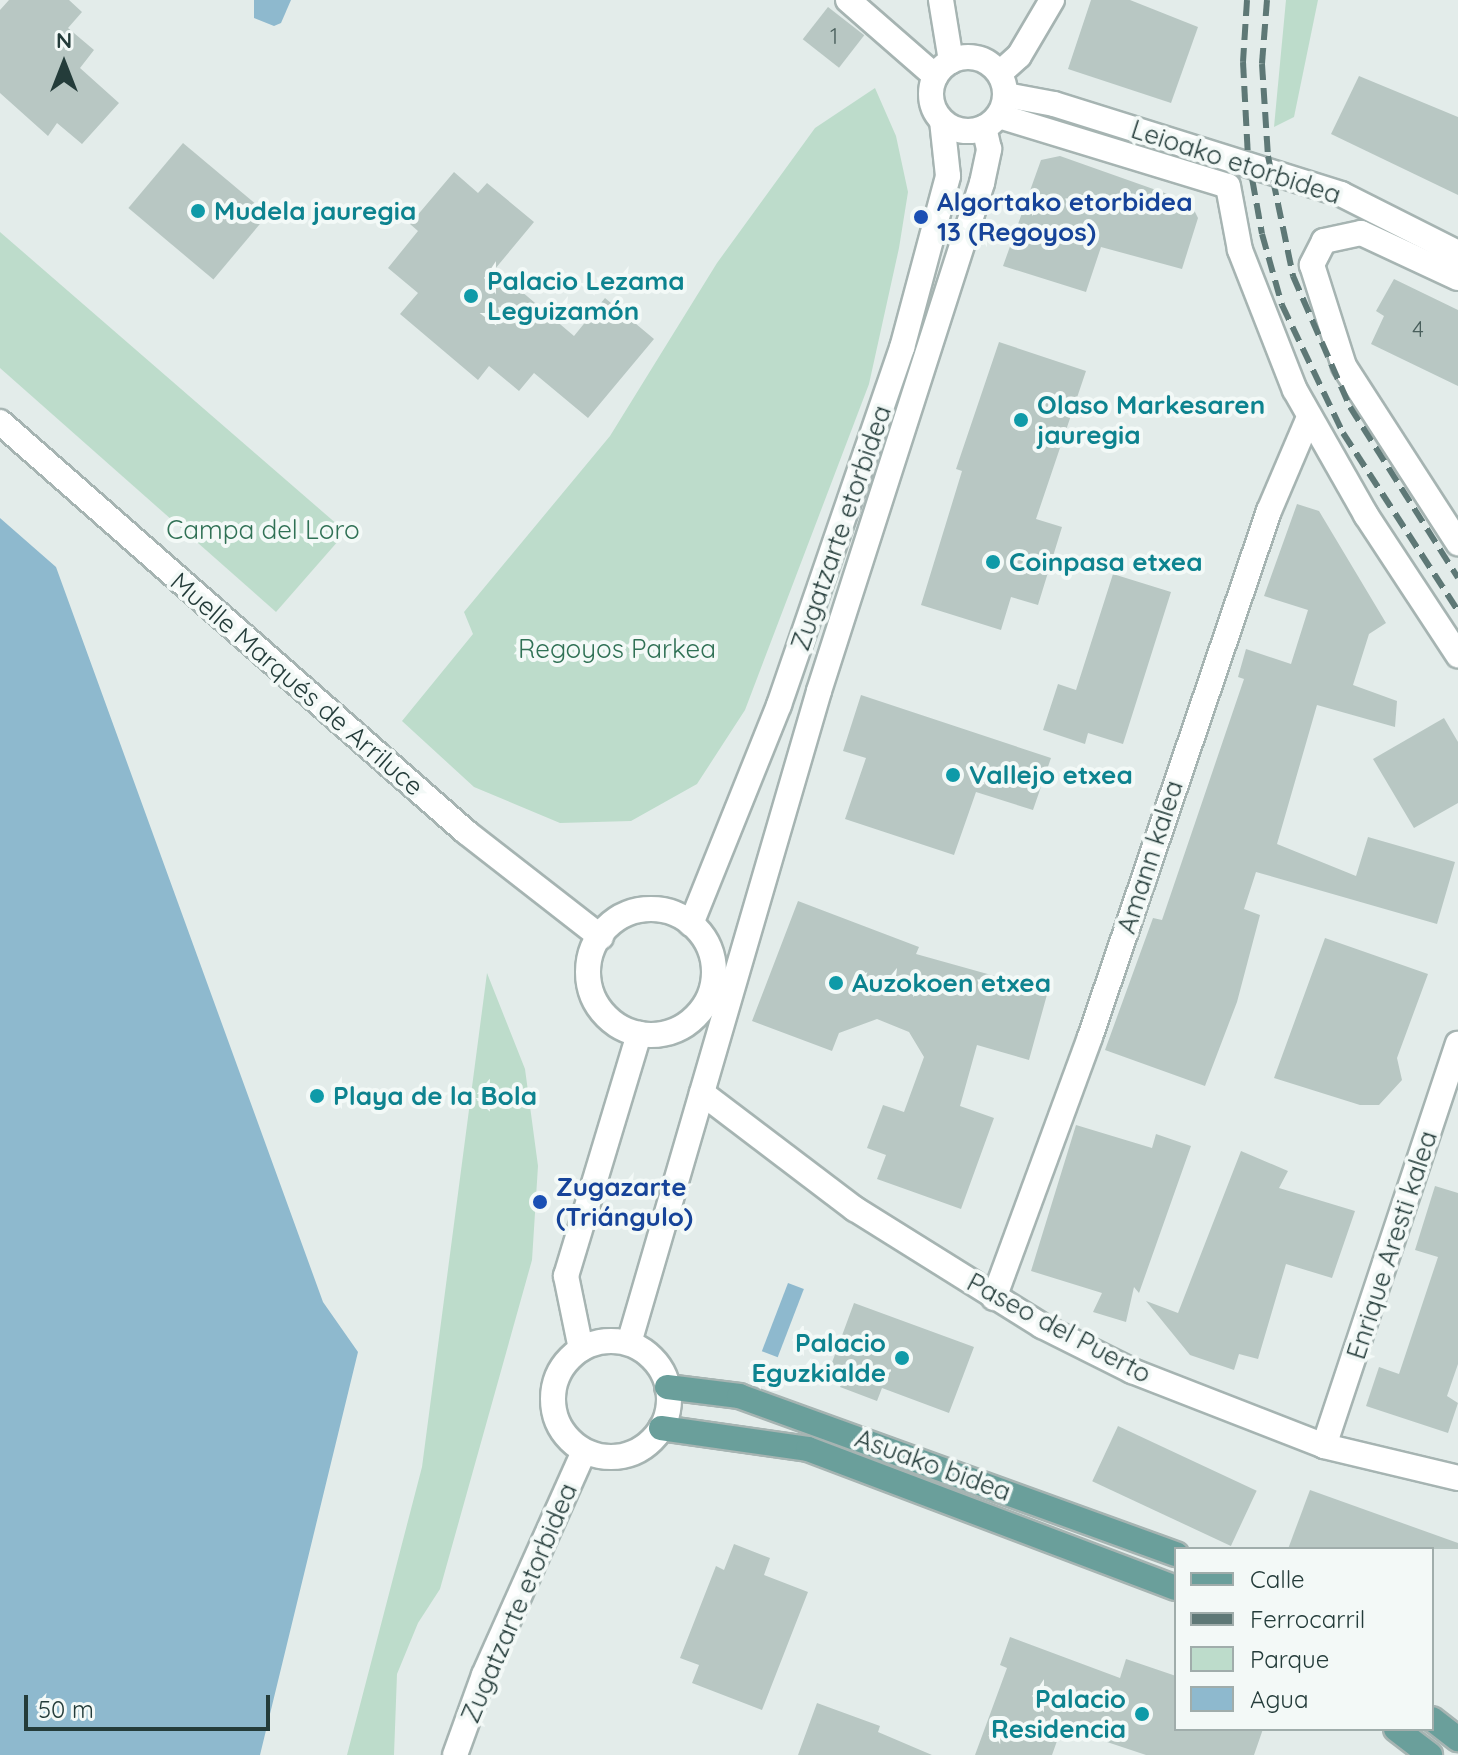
<!DOCTYPE html>
<html>
<head>
<meta charset="utf-8">
<style>
  body { margin:0 }
  #map { position:relative; width:1458px; height:1755px; overflow:hidden; background:#e3ecea; font-family:Quicksand,sans-serif }
  div>[style] { position:absolute }
  [style*='--x'] { left:calc(var(--x)*1px); top:calc(var(--y)*1px); width:calc(var(--w)*1px); rotate:calc(var(--a)*1deg) }
  .green>* { inset:0; background:#bddccb }
  .water>* { inset:0; background:#8eb9ce; transform-origin:0 0 }
  .building>* { inset:0; background:#b8c7c3; transform-origin:0 0 }
  .roads { filter:drop-shadow(2px 0 #a6b4b2) drop-shadow(-2px 0 #a6b4b2) drop-shadow(0 2px #a6b4b2) drop-shadow(0 -2px #a6b4b2) }
  .minor>* { height:24px; margin:-12px; padding:0 12px; transform-origin:12px; border-radius:12px; background:#fff }
  .minor>.ring { margin:-12px; padding:0; box-sizing:content-box; background:none; border:24px solid #fff; border-radius:50% }
  .major>* { height:24px; margin:-12px; padding:0 12px; transform-origin:12px; border-radius:12px; background:#6a9f9b }
  .rail>* { height:6px; margin-top:-3px; transform-origin:0; background:repeating-linear-gradient(90deg,#5e7876 0 16px,transparent 0 24px) }
  .dots>* { width:22px; height:22px; translate:-50% -50%; box-sizing:border-box; border:4px solid #f3f9f7; border-radius:50% }
  span { translate:-50% -50%; white-space:nowrap; text-align:center; line-height:1.15; -webkit-text-stroke:8px #f3f9f7; paint-order:stroke }
  .number-label { font-size:22px; color:#495f5c }
  .number-label span { -webkit-text-stroke-width:0 }
  .street-label { font-size:26px; color:#243c3a }
  .transit-label { font-size:26px; color:#164399; font-weight:700 }
  .left { translate:0 -50%; text-align:left }
  .culture-label { font-size:26px; color:#0d838f; font-weight:700 }
  .right { translate:-100% -50%; text-align:right }
  .park-label { font-size:26px; color:#307155 }
  .legend { position:absolute; left:1174px; top:1547px; width:260px; height:184px; box-sizing:border-box; background:#f3f9f7; border:2px solid #a0adab; margin:0; padding:10px 14px; list-style:none; font-size:24px; color:#243c3a }
  .legend li { display:flex; align-items:center; gap:16px; height:40px }
  .legend b { width:40px; border:2px solid #a0adab }
  .north { position:absolute; left:24px; top:24px; width:80px; height:80px; -webkit-text-stroke:6px #f3f9f7; paint-order:stroke; rotate:0deg; font-size:22px; font-weight:700; line-height:32px; text-align:center; color:#243c3a }
  .north::after { content:''; display:block; margin:auto; width:28px; height:36px; background:#243c3a; clip-path:polygon(50% 0,100% 100%,50% 72%,0 100%) }
  .scale { position:absolute; left:24px; top:1695px; width:246px; height:36px; box-sizing:border-box; border:4px solid #243c3a; border-top:0; padding-left:10px; font-size:24px; line-height:28px; white-space:nowrap; color:#243c3a; -webkit-text-stroke:6px #f3f9f7; paint-order:stroke }
</style>
</head>
<body>
<div id="map">
  <div class="green">
    <div style="clip-path:polygon(1286px 0,1318px 0,1294px 117px,1274px 127px)"></div>
    <div style="clip-path:polygon(875px 88px,896px 136px,908px 192px,899px 248px,869px 384px,745px 710px,697px 784px,631px 821px,560px 823px,474px 787px,402px 721px,473px 634px,464px 612px,610px 436px,717px 263px,815px 128px)"></div>
    <div style="clip-path:polygon(0 232px,346px 532px,276px 612px,0 368px)"></div>
    <div style="clip-path:polygon(487px 973px,525px 1069px,538px 1166px,532px 1260px,440px 1589px,418px 1623px,397px 1674px,394px 1755px,347px 1755px,422px 1467px)"></div>
  </div>
  <div class="water">
    <div style="clip-path:polygon(254px 0,291px 0,281px 23px,274px 26px,254px 18px)"></div>
    <div style="clip-path:polygon(0 518px,56px 567px,323px 1302px,358px 1352px,260px 1755px,0 1755px)"></div>
    <div style="left:788px;top:1283px;width:17px;height:73px;rotate:21deg"></div>
  </div>
  <div class="building">
    <div style="clip-path:polygon(9px 0,69px 0,82px 12px,68px 28px,94px 50px,80px 68px,119px 103px,82px 144px,57px 123px,48px 136px,0 93px,0 10px)"></div>
    <div style="clip-path:polygon(1091px 0,1130px 0,1198px 27px,1171px 103px,1068px 69px)"></div>
    <div style="left:828px;top:7px;width:46px;height:41px;rotate:38deg"></div>
    <div style="clip-path:polygon(1359px 76px,1458px 117px,1458px 195px,1331px 134px)"></div>
    <div style="left:183px;top:143px;width:111px;height:85px;rotate:40deg"></div>
    <div style="clip-path:polygon(1060px 156px,1190px 202px,1198px 218px,1182px 269px,1101px 247px,1086px 292px,1003px 266px,1041px 160px)"></div>
    <div style="clip-path:polygon(454px 172px,478px 193px,487px 183px,534px 222px,495px 269px,574px 336px,605px 298px,654px 339px,588px 418px,534px 373px,519px 391px,489px 366px,478px 380px,400px 314px,418px 293px,388px 268px,418px 231px,410px 224px)"></div>
    <div style="clip-path:polygon(1394px 279px,1458px 310px,1458px 386px,1371px 344px,1384px 316px,1376px 311px)"></div>
    <div style="clip-path:polygon(999px 342px,1086px 371px,1036px 519px,1062px 527px,1038px 605px,1011px 597px,1001px 630px,921px 605px,962px 471px,956px 469px)"></div>
    <div style="clip-path:polygon(1297px 504px,1319px 511px,1386px 623px,1369px 634px,1353px 685px,1397px 701px,1395px 727px,1317px 705px,1277px 844px,1356px 876px,1368px 837px,1455px 862px,1437px 924px,1256px 872px,1244px 909px,1260px 915px,1237px 1002px,1205px 1086px,1105px 1050px,1153px 918px,1162px 920px,1244px 679px,1238px 677px,1246px 649px,1291px 664px,1308px 610px,1264px 596px)"></div>
    <div style="clip-path:polygon(1113px 574px,1171px 592px,1123px 744px,1088px 733px,1085px 744px,1043px 730px,1058px 684px,1076px 690px)"></div>
    <div style="clip-path:polygon(861px 695px,1051px 758px,1033px 810px,976px 792px,954px 855px,845px 819px,866px 758px,843px 751px)"></div>
    <div style="clip-path:polygon(1444px 718px,1458px 742px,1458px 803px,1414px 828px,1373px 759px)"></div>
    <div style="clip-path:polygon(798px 901px,919px 947px,916px 954px,1048px 991px,1029px 1060px,977px 1045px,960px 1106px,994px 1118px,961px 1209px,877px 1179px,886px 1155px,867px 1148px,883px 1105px,904px 1112px,924px 1057px,909px 1032px,877px 1019px,839px 1033px,832px 1051px,752px 1021px)"></div>
    <div style="clip-path:polygon(1325px 938px,1428px 974px,1397px 1058px,1402px 1080px,1379px 1105px,1360px 1105px,1274px 1078px)"></div>
    <div style="clip-path:polygon(1076px 1125px,1152px 1148px,1156px 1134px,1191px 1146px,1139px 1293px,1134px 1287px,1126px 1322px,1093px 1312px,1102px 1293px,1031px 1271px)"></div>
    <div style="clip-path:polygon(1241px 1151px,1288px 1171px,1279px 1188px,1355px 1211px,1332px 1278px,1286px 1264px,1258px 1359px,1239px 1354px,1234px 1370px,1190px 1355px,1146px 1301px,1178px 1313px)"></div>
    <div style="clip-path:polygon(1435px 1186px,1458px 1193px,1458px 1364px,1447px 1396px,1458px 1403px,1448px 1433px,1366px 1406px,1379px 1367px,1399px 1374px,1438px 1257px,1415px 1250px)"></div>
    <div style="clip-path:polygon(854px 1303px,974px 1347px,949px 1413px,882px 1388px,877px 1401px,840px 1387px,845px 1374px,830px 1368px)"></div>
    <div style="left:1118px;top:1426px;width:153px;height:61px;rotate:25deg"></div>
    <div style="clip-path:polygon(1310px 1490px,1458px 1543px,1458px 1549px,1288px 1549px)"></div>
    <div style="clip-path:polygon(734px 1544px,770px 1558px,764px 1575px,808px 1592px,762px 1710px,692px 1683px,699px 1665px,680px 1658px,716px 1566px,724px 1570px)"></div>
    <div style="clip-path:polygon(1010px 1637px,1120px 1678px,1126px 1659px,1176px 1676px,1176px 1729px,1263px 1729px,1254px 1755px,1146px 1755px,1062px 1727px,1052px 1755px,975px 1755px,1007px 1668px,1000px 1665px)"></div>
    <div style="clip-path:polygon(817px 1703px,880px 1726px,878px 1732px,932px 1755px,798px 1755px)"></div>
  </div>
  <div class="roads">
    <div class="minor">
      <div style="--x:848;--y:0;--w:116;--a:41.1"></div>
      <div style="--x:941;--y:0;--w:62;--a:80.7"></div>
      <div class="ring" style="left:931px;top:57px;width:50px;height:50px"></div>
      <div style="--x:1000;--y:73;--w:25;--a:-42"></div>
      <div style="--x:1019;--y:56;--w:65;--a:-59.5"></div>
      <div style="--x:1006;--y:95;--w:49;--a:10.6"></div>
      <div style="--x:1054;--y:104;--w:301;--a:17.4"></div>
      <div style="--x:1341;--y:194;--w:131;--a:26.8"></div>
      <div style="--x:999;--y:116;--w:239;--a:17"></div>
      <div style="--x:1228;--y:186;--w:65;--a:79.4"></div>
      <div style="--x:1240;--y:250;--w:150;--a:68.6"></div>
      <div style="--x:1295;--y:390;--w:144;--a:60.4"></div>
      <div style="--x:1366;--y:515;--w:168;--a:56.7"></div>
      <div style="--x:1458;--y:278;--w:107;--a:-155.1"></div>
      <div style="--x:1361;--y:233;--w:38;--a:168"></div>
      <div style="--x:1324;--y:241;--w:27;--a:117"></div>
      <div style="--x:1312;--y:265;--w:106;--a:72.4"></div>
      <div style="--x:1344;--y:366;--w:211;--a:57.2"></div>
      <div style="--x:0;--y:422;--w:621;--a:41.34"></div>
      <div style="--x:466;--y:832;--w:171;--a:37.9"></div>
      <div class="ring" style="left:588px;top:909px;width:102px;height:102px"></div>
      <div style="--x:691;--y:924;--w:236;--a:-68.1"></div>
      <div style="--x:779;--y:705;--w:378;--a:-71"></div>
      <div style="--x:902;--y:348;--w:178;--a:-75"></div>
      <div style="--x:948;--y:176;--w:55;--a:-96.2"></div>
      <div style="--x:702;--y:1093;--w:192;--a:37.2"></div>
      <div style="--x:855;--y:1209;--w:221;--a:32"></div>
      <div style="--x:1042;--y:1326;--w:101;--a:26.6"></div>
      <div style="--x:1132;--y:1371;--w:206;--a:21.3"></div>
      <div style="--x:1324;--y:1446;--w:138;--a:13.4"></div>
      <div style="--x:994;--y:1298;--w:278;--a:-69.8"></div>
      <div style="--x:1090;--y:1037;--w:556;--a:-71.21"></div>
      <div style="--x:1269;--y:511;--w:102;--a:-66.9"></div>
      <div class="ring" style="left:553px;top:1341px;width:92px;height:92px"></div>
      <div style="--x:629;--y:1343;--w:679;--a:-73.75"></div>
      <div style="--x:819;--y:691;--w:534;--a:-72.21"></div>
      <div style="--x:982;--y:183;--w:35;--a:-78"></div>
      <div style="--x:989;--y:149;--w:22;--a:-103"></div>
      <div style="--x:581;--y:1349;--w:75;--a:-101.6"></div>
      <div style="--x:566;--y:1276;--w:253;--a:-73.2"></div>
      <div style="--x:1324;--y:1446;--w:424;--a:-71.6"></div>
      <div style="--x:455;--y:1755;--w:85;--a:-70.1"></div>
      <div style="--x:484;--y:1675;--w:245;--a:-65.9"></div>
    </div>
    <div class="major">
      <div style="--x:667;--y:1387;--w:73;--a:7.1"></div>
      <div style="--x:739;--y:1396;--w:465;--a:19.9"></div>
      <div style="--x:661;--y:1428;--w:148;--a:8.1"></div>
      <div style="--x:808;--y:1449;--w:393;--a:20.7"></div>
      <div style="--x:1432;--y:1719;--w:33;--a:38"></div>
      <div style="--x:1396;--y:1729;--w:43;--a:37.4"></div>
    </div>
  </div>
  <div class="rail">
    <div style="--x:1247;--y:0;--w:62;--a:93.7"></div>
    <div style="--x:1243;--y:62;--w:94;--a:87"></div>
    <div style="--x:1248;--y:156;--w:79;--a:79.8"></div>
    <div style="--x:1262;--y:234;--w:74;--a:74.3"></div>
    <div style="--x:1282;--y:305;--w:142;--a:64.5"></div>
    <div style="--x:1343;--y:433;--w:212;--a:57.1"></div>
    <div style="--x:1267;--y:0;--w:64;--a:94.5"></div>
    <div style="--x:1262;--y:64;--w:92;--a:86.3"></div>
    <div style="--x:1268;--y:156;--w:123;--a:78.2"></div>
    <div style="--x:1293;--y:276;--w:143;--a:66.5"></div>
    <div style="--x:1350;--y:407;--w:202;--a:57.7"></div>
  </div>
  <div class="dots">
    <div style="left:198px;top:211px;background:#0f9aa8"></div>
    <div style="left:921px;top:217px;background:#1a4fb4"></div>
    <div style="left:471px;top:296px;background:#0f9aa8"></div>
    <div style="left:1021px;top:420px;background:#0f9aa8"></div>
    <div style="left:993px;top:562px;background:#0f9aa8"></div>
    <div style="left:953px;top:775px;background:#0f9aa8"></div>
    <div style="left:836px;top:983px;background:#0f9aa8"></div>
    <div style="left:317px;top:1096px;background:#0f9aa8"></div>
    <div style="left:540px;top:1202px;background:#1a4fb4"></div>
    <div style="left:902px;top:1358px;background:#0f9aa8"></div>
    <div style="left:1142px;top:1714px;background:#0f9aa8"></div>
  </div>
  <div class="number-label">
    <span style="left:834px;top:37px">1</span>
    <span style="left:1418px;top:330px">4</span>
  </div>
  <div class="street-label">
    <span style="left:1236px;top:162px;rotate:18deg">Leioako etorbidea</span>
    <span style="left:841px;top:528px;rotate:-71deg">Zugatzarte etorbidea</span>
    <span style="left:297px;top:684px;rotate:41deg">Muelle Marqués de Arriluce</span>
    <span style="left:1150px;top:857px;rotate:-72deg">Amann kalea</span>
    <span style="left:1392px;top:1245px;rotate:-72deg">Enrique Aresti kalea</span>
    <span style="left:1059px;top:1328px;rotate:28deg">Paseo del Puerto</span>
    <span style="left:933px;top:1465px;rotate:20deg">Asuako bidea</span>
    <span style="left:519px;top:1603px;rotate:-67deg">Zugatzarte etorbidea</span>
  </div>
  <div class="transit-label">
    <span class="left" style="left:937px;top:217px">Algortako etorbidea<br>13 (Regoyos)</span>
    <span class="left" style="left:556px;top:1202px">Zugazarte<br>(Triángulo)</span>
  </div>
  <div class="culture-label">
    <span class="left" style="left:214px;top:211px">Mudela jauregia</span>
    <span class="left" style="left:487px;top:296px">Palacio Lezama<br>Leguizamón</span>
    <span class="left" style="left:1037px;top:420px">Olaso Markesaren<br>jauregia</span>
    <span class="left" style="left:1009px;top:562px">Coinpasa etxea</span>
    <span class="left" style="left:969px;top:775px">Vallejo etxea</span>
    <span class="left" style="left:852px;top:983px">Auzokoen etxea</span>
    <span class="left" style="left:333px;top:1096px">Playa de la Bola</span>
    <span class="right" style="left:886px;top:1358px">Palacio<br>Eguzkialde</span>
    <span class="right" style="left:1126px;top:1714px">Palacio<br>Residencia</span>
  </div>
  <div class="park-label">
    <span style="left:263px;top:530px">Campa del Loro</span>
    <span style="left:617px;top:649px">Regoyos Parkea</span>
  </div>
  <ul class="legend">
  <li><b style="height:10px;background:#6a9f9b"></b>Calle</li>
  <li><b style="height:10px;background:#5e7876"></b>Ferrocarril</li>
  <li><b style="height:22px;background:#bddccb"></b>Parque</li>
  <li><b style="height:22px;background:#8eb9ce"></b>Agua</li>
  </ul>
  <div class="north">N</div>
  <div class="scale">50 m</div>
</div>
</body>
</html>
